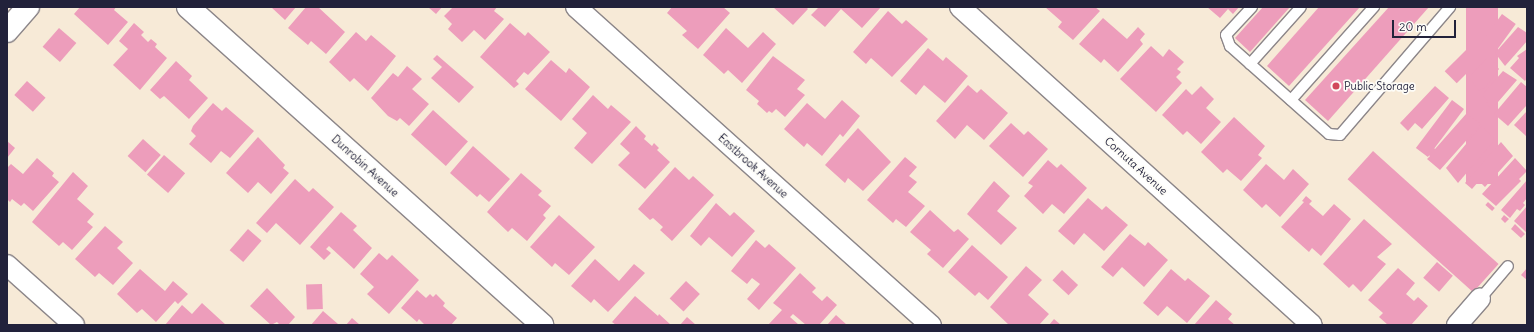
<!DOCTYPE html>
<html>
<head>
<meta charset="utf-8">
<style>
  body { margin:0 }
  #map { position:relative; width:1534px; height:332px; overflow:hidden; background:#f7ead7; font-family:Delius,sans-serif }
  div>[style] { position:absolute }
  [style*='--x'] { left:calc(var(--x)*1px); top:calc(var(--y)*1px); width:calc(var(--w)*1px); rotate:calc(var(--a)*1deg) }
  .building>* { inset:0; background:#ed9dbb; transform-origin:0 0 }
  .roads { filter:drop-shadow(1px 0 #8c8689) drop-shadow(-1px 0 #8c8689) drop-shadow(0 1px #8c8689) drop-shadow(0 -1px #8c8689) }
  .service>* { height:10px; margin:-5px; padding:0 5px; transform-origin:5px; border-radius:5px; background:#fff }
  .minor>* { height:20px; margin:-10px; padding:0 10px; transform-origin:10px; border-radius:10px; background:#fff }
  .tertiary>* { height:22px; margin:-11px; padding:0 11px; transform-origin:11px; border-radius:11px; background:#fff }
  .dots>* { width:11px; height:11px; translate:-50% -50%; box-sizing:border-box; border:2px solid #fdfcf7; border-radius:50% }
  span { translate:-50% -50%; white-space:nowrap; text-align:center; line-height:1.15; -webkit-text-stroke:3.5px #fdfcf7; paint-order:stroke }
  .poi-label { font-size:11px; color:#22223b }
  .left { translate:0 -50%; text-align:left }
  .street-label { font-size:11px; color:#22223b }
  .frame { position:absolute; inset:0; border:8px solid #22223b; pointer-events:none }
  .scale { position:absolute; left:1392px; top:20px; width:64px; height:18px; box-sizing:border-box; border:2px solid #22223b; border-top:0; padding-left:5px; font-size:12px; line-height:14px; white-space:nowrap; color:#22223b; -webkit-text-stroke:3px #fdfcf7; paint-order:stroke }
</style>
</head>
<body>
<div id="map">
  <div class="building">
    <div style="clip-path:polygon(80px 7px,116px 7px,114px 10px,128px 22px,108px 45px,74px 14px)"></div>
    <div style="clip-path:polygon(271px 7px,296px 7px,285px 20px)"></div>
    <div style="clip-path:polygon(306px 7px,318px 7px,345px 32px,326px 54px,311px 41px,308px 45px,288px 28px)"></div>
    <div style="clip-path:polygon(428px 7px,442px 7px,436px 14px)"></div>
    <div style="clip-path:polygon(453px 7px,497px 7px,494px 11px,504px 19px,485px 40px,474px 30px,462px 42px,448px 29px,452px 24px,444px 16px)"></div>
    <div style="clip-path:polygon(672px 7px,723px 7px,730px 13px,698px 49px,682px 35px,687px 31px,667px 13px)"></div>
    <div style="clip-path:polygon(773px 7px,806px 7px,808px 9px,793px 25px)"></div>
    <div style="clip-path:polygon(819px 7px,881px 7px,862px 28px,841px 9px,825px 27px,811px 15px)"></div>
    <div style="clip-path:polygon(1045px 7px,1095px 7px,1100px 11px,1073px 40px,1058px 27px,1062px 22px)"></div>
    <div style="clip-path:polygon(1207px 7px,1239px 7px,1233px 14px,1228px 9px,1220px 18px)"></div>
    <div style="clip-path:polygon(1263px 7px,1290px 7px,1250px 52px,1235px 38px)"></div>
    <div style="clip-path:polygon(1319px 7px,1360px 7px,1289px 86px,1267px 66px)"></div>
    <div style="clip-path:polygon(1389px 7px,1429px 7px,1328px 121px,1305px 100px)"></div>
    <div style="left:1466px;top:7px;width:32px;height:177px"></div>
    <div style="clip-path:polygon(888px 11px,902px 24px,906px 20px,928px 39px,892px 77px,871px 58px,866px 64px,853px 52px)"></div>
    <div style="left:1502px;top:14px;width:17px;height:33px;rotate:36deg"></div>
    <div style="clip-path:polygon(1103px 18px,1127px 39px,1138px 27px,1145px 34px,1140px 40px,1143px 44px,1118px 72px,1104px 59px,1101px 63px,1079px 44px)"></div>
    <div style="clip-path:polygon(134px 23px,144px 32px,141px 35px,148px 42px,151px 39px,157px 44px,155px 47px,167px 58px,140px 90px,113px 65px,128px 49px,119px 41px)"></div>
    <div style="clip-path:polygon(510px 23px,525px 36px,528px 32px,550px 52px,528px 75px,524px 72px,516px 81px,519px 84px,514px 88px,480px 57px)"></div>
    <div style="clip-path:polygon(1518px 27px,1527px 33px,1527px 41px,1505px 66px,1495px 53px)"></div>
    <div style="left:59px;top:28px;width:23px;height:25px;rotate:41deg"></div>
    <div style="clip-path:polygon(726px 28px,748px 48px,763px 32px,776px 44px,742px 83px,728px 70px,724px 74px,703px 55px)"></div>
    <div style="clip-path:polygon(356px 32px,366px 41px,371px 35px,396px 56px,368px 91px,354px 78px,350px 82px,329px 62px)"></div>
    <div style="left:1473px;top:43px;width:17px;height:40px;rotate:45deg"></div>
    <div style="clip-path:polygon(1151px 46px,1163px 57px,1169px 49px,1184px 62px,1177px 69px,1181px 72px,1176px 77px,1182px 83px,1156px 112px,1120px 79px)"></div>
    <div style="clip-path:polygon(928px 48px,943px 61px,946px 57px,968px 76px,945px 103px,924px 85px,916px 95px,900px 81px)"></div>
    <div style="clip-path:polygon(1527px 49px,1527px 78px,1525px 81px,1510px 68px,1519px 58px,1517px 56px)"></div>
    <div style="clip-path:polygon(437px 55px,474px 87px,459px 103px,431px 78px,442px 67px,433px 59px)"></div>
    <div style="clip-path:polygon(773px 56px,805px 80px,797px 89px,805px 95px,785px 117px,776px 109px,772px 113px,769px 111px,767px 113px,757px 104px,759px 101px,746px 90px)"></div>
    <div style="clip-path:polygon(1489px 56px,1499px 69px,1484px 89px,1482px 88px,1479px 91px,1469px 77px)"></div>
    <div style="clip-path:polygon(551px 60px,566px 73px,569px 68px,590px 87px,561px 121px,525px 89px)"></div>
    <div style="clip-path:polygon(176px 61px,192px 76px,189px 80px,208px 98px,189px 119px,164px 96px,160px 99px,150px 90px)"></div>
    <div style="clip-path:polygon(407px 66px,422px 79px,412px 89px,429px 104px,409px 126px,400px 118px,397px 121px,388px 116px,371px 98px,393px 73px,398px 77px)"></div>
    <div style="clip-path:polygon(1503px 71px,1517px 80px,1492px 109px,1486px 104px,1488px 101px,1482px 95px)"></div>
    <div style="left:27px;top:81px;width:25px;height:19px;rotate:42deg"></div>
    <div style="clip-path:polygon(1521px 82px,1527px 87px,1527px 105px,1508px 126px,1494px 114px)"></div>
    <div style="clip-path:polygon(968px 85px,977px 93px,981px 89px,1008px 113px,984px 140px,967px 125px,955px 139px,936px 121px)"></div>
    <div style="clip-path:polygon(1201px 86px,1214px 99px,1206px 108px,1221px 122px,1201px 144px,1187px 131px,1183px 135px,1162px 115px,1186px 89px,1192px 95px)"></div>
    <div style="clip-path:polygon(1435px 86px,1449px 98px,1422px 129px,1415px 123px,1408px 131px,1400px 123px)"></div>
    <div style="clip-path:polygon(593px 95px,608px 109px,611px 105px,631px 122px,592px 164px,574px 148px,587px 133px,572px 119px)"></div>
    <div style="clip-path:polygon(842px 100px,860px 116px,843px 137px,840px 134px,822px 156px,807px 143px,804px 147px,784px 129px,807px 103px,825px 119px)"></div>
    <div style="left:1452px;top:100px;width:15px;height:60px;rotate:37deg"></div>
    <div style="clip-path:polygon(213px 103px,222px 111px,226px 107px,254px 131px,230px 158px,221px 151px,211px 163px,189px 144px,196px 136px,191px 131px,193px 126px)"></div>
    <div style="left:433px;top:110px;width:47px;height:33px;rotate:42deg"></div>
    <div style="clip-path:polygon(1527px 111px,1527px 137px,1514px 125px)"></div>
    <div style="clip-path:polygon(1466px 114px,1481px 124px,1440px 170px,1427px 159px,1430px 156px,1427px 154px,1433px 147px,1435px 149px)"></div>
    <div style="clip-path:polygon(1234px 117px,1265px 146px,1258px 155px,1262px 158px,1241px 181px,1227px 169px,1223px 173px,1201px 152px)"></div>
    <div style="clip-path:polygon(1011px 123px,1024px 135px,1028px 131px,1048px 149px,1023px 177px,989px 146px)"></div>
    <div style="clip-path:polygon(636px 126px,646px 136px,644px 139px,652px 146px,654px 143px,659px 148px,657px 150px,670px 162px,645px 189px,618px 165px,630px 153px,620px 144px)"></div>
    <div style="clip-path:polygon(1481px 126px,1494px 138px,1493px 142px,1458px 183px,1446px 168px)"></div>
    <div style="clip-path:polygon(858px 128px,891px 162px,863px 191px,848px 178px,845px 183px,825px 165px)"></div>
    <div style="clip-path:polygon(258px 137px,285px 165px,283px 168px,289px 173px,271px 194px,258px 182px,248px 193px,226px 173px)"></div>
    <div style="left:143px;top:139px;width:24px;height:23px;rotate:42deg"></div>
    <div style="clip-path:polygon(7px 141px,15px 148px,7px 158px)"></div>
    <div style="clip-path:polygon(1501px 142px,1513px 156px,1485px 187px,1479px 181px,1472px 189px,1465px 183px)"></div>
    <div style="clip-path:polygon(473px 146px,510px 179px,489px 202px,480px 194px,477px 197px,450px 173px)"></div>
    <div style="left:1373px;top:151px;width:169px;height:38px;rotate:42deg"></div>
    <div style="left:164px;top:155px;width:28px;height:26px;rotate:41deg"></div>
    <div style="clip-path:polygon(905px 157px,917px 167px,909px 176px,917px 182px,908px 192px,925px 206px,906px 227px,896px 219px,893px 223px,867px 200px)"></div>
    <div style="clip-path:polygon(37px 158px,54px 173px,52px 176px,59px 182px,33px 211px,24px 203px,21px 206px,12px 199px,10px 202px,7px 199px,7px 168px,11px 164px,23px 174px)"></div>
    <div style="clip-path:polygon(1515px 158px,1527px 171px,1519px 179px,1521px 181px,1496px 206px,1482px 194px)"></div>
    <div style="clip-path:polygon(1048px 160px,1057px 168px,1061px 164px,1087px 188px,1064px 214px,1052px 204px,1043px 214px,1024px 196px,1033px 186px,1028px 183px)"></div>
    <div style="clip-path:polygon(1266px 164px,1284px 180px,1293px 169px,1309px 184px,1280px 217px,1266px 204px,1262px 208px,1243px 190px)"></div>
    <div style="clip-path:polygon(675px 167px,689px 180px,693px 176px,714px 195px,672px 241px,660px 230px,663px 227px,653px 218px,650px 220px,638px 209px)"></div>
    <div style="clip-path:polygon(73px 172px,88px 186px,77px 199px,94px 214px,87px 222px,93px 227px,72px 250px,63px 242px,59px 246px,32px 222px)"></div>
    <div style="clip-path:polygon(521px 173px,542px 191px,538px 195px,551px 206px,543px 215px,546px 218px,527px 241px,512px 228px,508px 232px,487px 212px)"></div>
    <div style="clip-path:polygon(295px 179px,309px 192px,313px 188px,334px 207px,300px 245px,276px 223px,267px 233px,256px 223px)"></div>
    <div style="clip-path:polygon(1527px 180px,1527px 198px,1523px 203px,1525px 205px,1520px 211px,1517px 209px,1510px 218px,1501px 210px)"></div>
    <div style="clip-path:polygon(994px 181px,1010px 196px,997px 211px,1017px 228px,1001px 245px,967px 214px)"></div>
    <div style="clip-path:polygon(1306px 196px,1312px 201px,1309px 204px,1323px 216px,1334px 204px,1351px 219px,1321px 256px,1312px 248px,1309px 252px,1281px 227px,1304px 202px,1302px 201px)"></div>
    <div style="clip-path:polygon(1088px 198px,1102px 210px,1106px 206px,1128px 225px,1104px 251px,1084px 233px,1074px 245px,1058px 231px)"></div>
    <div style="left:1488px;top:202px;width:9px;height:4px;rotate:41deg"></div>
    <div style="clip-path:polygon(716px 203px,730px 216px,734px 212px,755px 231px,732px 257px,709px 237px,701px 246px,690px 236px)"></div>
    <div style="clip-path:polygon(1527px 206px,1527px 233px,1514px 221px)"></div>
    <div style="clip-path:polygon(930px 210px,954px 232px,958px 229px,969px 239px,943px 268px,927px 254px,931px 250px,910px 232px)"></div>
    <div style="clip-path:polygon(341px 212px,357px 226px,353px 230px,372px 248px,354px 269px,329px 246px,326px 249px,331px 253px,324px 260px,310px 247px)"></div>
    <div style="clip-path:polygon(559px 215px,595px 247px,569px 275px,555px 263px,552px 267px,530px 247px)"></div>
    <div style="clip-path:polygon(1504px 215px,1509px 219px,1505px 223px,1501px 219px)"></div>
    <div style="clip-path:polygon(1364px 219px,1392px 244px,1377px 257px,1386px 264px,1361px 292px,1353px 284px,1349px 288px,1323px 264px)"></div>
    <div style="clip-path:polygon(1515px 224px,1525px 234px,1521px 238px,1511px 229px)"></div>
    <div style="clip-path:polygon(105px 226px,123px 242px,117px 248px,133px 263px,113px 285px,99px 273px,95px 277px,75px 259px)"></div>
    <div style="left:248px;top:229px;width:18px;height:28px;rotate:41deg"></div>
    <div style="clip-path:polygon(1130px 234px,1145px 246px,1148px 242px,1168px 260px,1144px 287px,1122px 267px,1113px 277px,1101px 267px)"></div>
    <div style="clip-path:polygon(756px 240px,765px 248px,769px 244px,796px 268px,759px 310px,747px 299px,760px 284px,752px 278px,747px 284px,731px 271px)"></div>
    <div style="clip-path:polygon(972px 245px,1008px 277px,988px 300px,979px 292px,975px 296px,948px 272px)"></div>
    <div style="clip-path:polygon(379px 253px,387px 260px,392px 255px,419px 280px,389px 314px,367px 294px,374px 287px,360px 274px)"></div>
    <div style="clip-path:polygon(595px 259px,619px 281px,634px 264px,645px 273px,608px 312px,594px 299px,591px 303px,571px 286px)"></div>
    <div style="left:1437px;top:262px;width:21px;height:21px;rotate:41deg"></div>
    <div style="clip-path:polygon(1026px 266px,1042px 280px,1028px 295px,1049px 314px,1039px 325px,1009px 325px,990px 307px)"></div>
    <div style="clip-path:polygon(1398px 268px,1415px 283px,1406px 294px,1414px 301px,1418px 297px,1428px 306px,1411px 325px,1388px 325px,1379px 317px,1383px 313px,1368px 300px)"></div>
    <div style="clip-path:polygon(1527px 268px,1527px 280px,1521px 275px)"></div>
    <div style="clip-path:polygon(140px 269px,165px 291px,173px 281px,188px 294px,178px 304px,175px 301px,156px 322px,142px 309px,137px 313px,117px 294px)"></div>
    <div style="clip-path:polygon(1171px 269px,1185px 281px,1188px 278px,1210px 296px,1187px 323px,1167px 306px,1158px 316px,1143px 303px)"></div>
    <div style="left:1062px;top:270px;width:22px;height:14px;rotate:43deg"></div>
    <div style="clip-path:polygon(800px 273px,816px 288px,812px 292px,822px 301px,827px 296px,837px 305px,819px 325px,806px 325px,793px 314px,790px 317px,799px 325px,768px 325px,782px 310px,773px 303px)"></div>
    <div style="left:686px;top:281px;width:19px;height:24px;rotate:43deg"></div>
    <div style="left:322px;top:284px;width:25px;height:16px;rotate:88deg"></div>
    <div style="clip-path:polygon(267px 288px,295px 317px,288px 325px,280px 325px,277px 322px,271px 325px,250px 306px)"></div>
    <div style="clip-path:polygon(417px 290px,426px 298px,430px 294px,433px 297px,436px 294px,445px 303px,443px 306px,457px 318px,451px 325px,425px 325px,419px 319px,417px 322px,401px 308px)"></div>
    <div style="clip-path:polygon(635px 296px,658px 316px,659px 314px,671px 325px,616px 325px,612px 322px)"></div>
    <div style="clip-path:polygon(1216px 300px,1232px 314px,1228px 319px,1235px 325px,1194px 325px)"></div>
    <div style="clip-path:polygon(202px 303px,226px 325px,165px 325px,182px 305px,192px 314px)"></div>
    <div style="clip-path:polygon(323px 311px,338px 324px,337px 325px,311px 325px)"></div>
    <div style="clip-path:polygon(836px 315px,847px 325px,827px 325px)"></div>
    <div style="clip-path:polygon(687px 317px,696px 325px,680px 325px)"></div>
    <div style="clip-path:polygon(352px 318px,360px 325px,346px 325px)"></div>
    <div style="clip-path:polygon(1054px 319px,1061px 325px,1049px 325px)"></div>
  </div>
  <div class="roads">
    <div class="service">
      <div style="--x:1252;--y:7;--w:38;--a:133"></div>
      <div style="--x:1226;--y:35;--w:12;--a:70"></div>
      <div style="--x:1230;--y:46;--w:132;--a:41.6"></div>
      <div style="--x:1329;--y:134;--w:11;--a:5"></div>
      <div style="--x:1340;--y:135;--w:169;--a:-49.3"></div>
      <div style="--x:1250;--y:64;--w:76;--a:-48.2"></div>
      <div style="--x:1291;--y:100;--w:125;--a:-48.3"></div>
      <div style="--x:1480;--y:299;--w:43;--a:-49.7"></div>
    </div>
    <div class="minor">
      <div style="--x:576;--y:7;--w:477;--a:41.9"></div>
      <div style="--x:960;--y:7;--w:474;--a:42.1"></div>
      <div style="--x:7;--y:265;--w:90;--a:41.8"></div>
      <div style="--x:1457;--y:325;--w:35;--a:-49"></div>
    </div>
    <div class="tertiary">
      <div style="--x:188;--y:7;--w:476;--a:41.9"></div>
      <div style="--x:7;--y:31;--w:32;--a:-49"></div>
    </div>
  </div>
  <div class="dots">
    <div style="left:1336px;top:86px;background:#d1495b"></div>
  </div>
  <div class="poi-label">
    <span class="left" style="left:1344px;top:86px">Public Storage</span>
  </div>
  <div class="street-label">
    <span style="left:365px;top:166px;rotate:42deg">Dunrobin Avenue</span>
    <span style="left:753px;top:166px;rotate:42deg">Eastbrook Avenue</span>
    <span style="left:1136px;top:166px;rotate:42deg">Cornuta Avenue</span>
  </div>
  <div class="frame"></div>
  <div class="scale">20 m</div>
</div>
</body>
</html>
